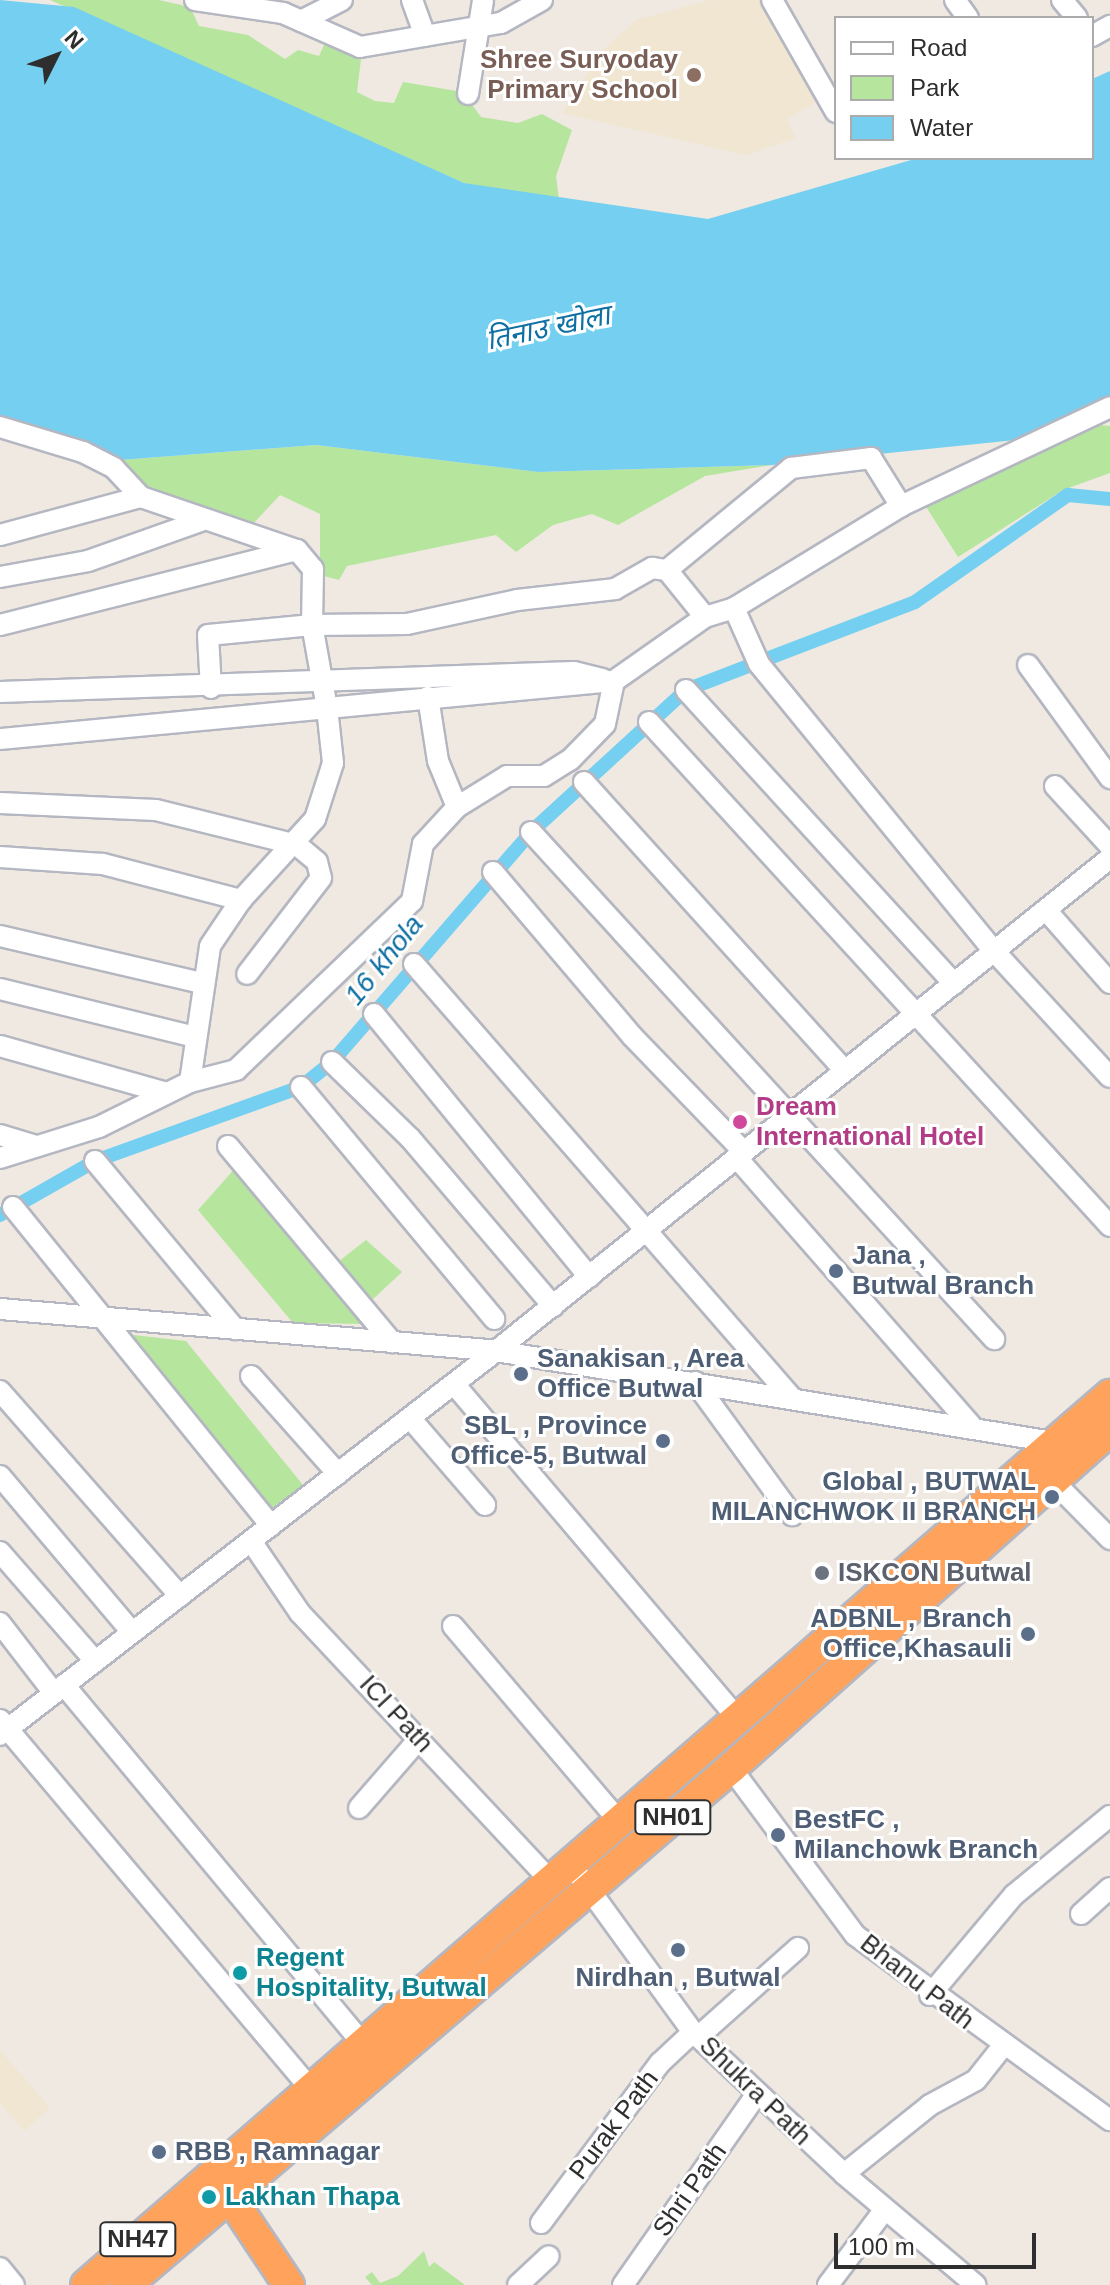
<!DOCTYPE html>
<html>
<head>
<meta charset="utf-8">
<style>
  body { margin:0 }
  #map { position:relative; width:1110px; height:2285px; overflow:hidden; background:#efe9e1; font-family:Arial,"Noto Sans Devanagari",sans-serif }
  div>[style] { position:absolute }
  [style*='--x'] { left:calc(var(--x)*1px); top:calc(var(--y)*1px); width:calc(var(--w)*1px); rotate:calc(var(--a)*1deg) }
  .education>* { inset:0; background:#f0e6d1 }
  .green>* { inset:0; background:#b6e59e }
  .water>* { inset:0; background:#75cff0 }
  .canal>* { height:14px; margin:-7px; padding:0 7px; transform-origin:7px; border-radius:7px; background:#75cff0 }
  .roads { filter:drop-shadow(2px 0 #b4b7c1) drop-shadow(-2px 0 #b4b7c1) drop-shadow(0 2px #b4b7c1) drop-shadow(0 -2px #b4b7c1) }
  .minor>* { height:20px; margin:-10px; padding:0 10px; transform-origin:10px; border-radius:10px; background:#fff }
  .highway>* { height:30px; margin:-15px; padding:0 15px; transform-origin:15px; border-radius:15px; background:#ffa35c }
  .dots>* { width:22px; height:22px; translate:-50% -50%; box-sizing:border-box; border:4px solid #fff; border-radius:50% }
  span { translate:-50% -50%; white-space:nowrap; text-align:center; line-height:1.15; -webkit-text-stroke:6px #fff; paint-order:stroke }
  .shield-label span { padding:2px 6px; background:#fff; border:2px solid; border-radius:6px; -webkit-text-stroke-width:0 }
  .shield-label { font-size:24px; color:#2e2e2e; font-weight:700 }
  .education-label { font-size:26px; color:#785e54; font-weight:700 }
  .right { translate:-100% -50%; text-align:right }
  .hotel-label { font-size:26px; color:#b23c85; font-weight:700 }
  .left { translate:0 -50%; text-align:left }
  .service-label { font-size:26px; color:#4e5e75; font-weight:700 }
  .worship-label { font-size:26px; color:#5b616d; font-weight:700 }
  .street-label { font-size:26px; color:#2e2e2e }
  .culture-label { font-size:26px; color:#0d838f; font-weight:700 }
  .water-label { font-size:28px; color:#0d6fa3; font-style:italic }
  .legend { position:absolute; left:834px; top:16px; width:260px; height:144px; box-sizing:border-box; background:#fff; border:2px solid #ababab; margin:0; padding:10px 14px; list-style:none; font-size:24px; color:#2e2e2e }
  .legend li { display:flex; align-items:center; gap:16px; height:40px }
  .legend b { width:40px; border:2px solid #ababab }
  .north { position:absolute; left:16px; top:16px; width:80px; height:80px; -webkit-text-stroke:6px #fff; paint-order:stroke; rotate:48deg; font-size:22px; font-weight:700; line-height:32px; text-align:center; color:#2e2e2e }
  .north::after { content:''; display:block; margin:auto; width:28px; height:36px; background:#2e2e2e; clip-path:polygon(50% 0,100% 100%,50% 72%,0 100%) }
  .scale { position:absolute; left:834px; top:2233px; width:202px; height:36px; box-sizing:border-box; border:4px solid #2e2e2e; border-top:0; padding-left:10px; font-size:24px; line-height:28px; white-space:nowrap; color:#2e2e2e; -webkit-text-stroke:6px #fff; paint-order:stroke }
</style>
</head>
<body>
<div id="map">
  <div class="education">
    <div style="clip-path:polygon(710px 0,763px 0,818px 101px,787px 119px,796px 138px,746px 155px,562px 113px,603px 50px,636px 20px)"></div>
    <div style="clip-path:polygon(0 2050px,50px 2108px,24px 2131px,0 2103px)"></div>
  </div>
  <div class="green">
    <div style="clip-path:polygon(50px 0,159px 0,190px 7px,199px 26px,248px 35px,285px 59px,298px 50px,319px 56px,325px 43px,361px 59px,357px 92px,375px 101px,394px 103px,403px 82px,463px 92px,481px 117px,518px 123px,542px 114px,572px 130px,556px 176px,559px 200px,464px 183px)"></div>
    <div style="clip-path:polygon(1091px 424px,1110px 426px,1110px 473px,1063px 490px,958px 557px,923px 502px)"></div>
    <div style="clip-path:polygon(316px 445px,538px 472px,772px 465px,705px 476px,618px 525px,592px 514px,553px 525px,516px 552px,496px 535px,347px 566px,339px 580px,320px 575px,320px 514px,280px 495px,251px 526px,188px 508px,134px 480px,120px 460px)"></div>
    <div style="clip-path:polygon(238px 1165px,370px 1324px,293px 1323px,198px 1210px)"></div>
    <div style="clip-path:polygon(366px 1240px,402px 1272px,371px 1301px,338px 1262px)"></div>
    <div style="clip-path:polygon(125px 1334px,186px 1341px,303px 1485px,266px 1512px)"></div>
    <div style="clip-path:polygon(424px 2251px,429px 2267px,434px 2262px,465px 2285px,372px 2285px,365px 2277px,372px 2272px,380px 2283px,398px 2276px)"></div>
  </div>
  <div class="water">
    <div style="clip-path:polygon(0 0,74px 7px,464px 183px,708px 219px,918px 158px,1092px 158px,1092px 79px,1110px 71px,1110px 412px,1055px 436px,772px 465px,538px 472px,316px 445px,120px 460px,0 436px)"></div>
  </div>
  <div class="canal">
    <div style="--x:0;--y:1215;--w:109;--a:-29.6"></div>
    <div style="--x:95;--y:1161;--w:219;--a:-19.8"></div>
    <div style="--x:301;--y:1087;--w:40;--a:-39"></div>
    <div style="--x:332;--y:1062;--w:304;--a:-49.1"></div>
    <div style="--x:531;--y:832;--w:210;--a:-42.5"></div>
    <div style="--x:686;--y:690;--w:245;--a:-21"></div>
    <div style="--x:915;--y:602;--w:187;--a:-35"></div>
    <div style="--x:1068;--y:495;--w:42;--a:5.4"></div>
  </div>
  <div class="roads">
    <div class="minor">
      <div style="--x:195;--y:0;--w:89;--a:8.4"></div>
      <div style="--x:283;--y:13;--w:84;--a:23.8"></div>
      <div style="--x:360;--y:47;--w:143;--a:-9.7"></div>
      <div style="--x:501;--y:23;--w:47;--a:-29.3"></div>
      <div style="--x:412;--y:0;--w:38;--a:70"></div>
      <div style="--x:772;--y:0;--w:129;--a:60.3"></div>
      <div style="--x:955;--y:0;--w:22;--a:54"></div>
      <div style="--x:1062;--y:0;--w:23;--a:50"></div>
      <div style="--x:301;--y:21;--w:46;--a:-27.1"></div>
      <div style="--x:1092;--y:36;--w:21;--a:-29"></div>
      <div style="--x:468;--y:94;--w:95;--a:-80.9"></div>
      <div style="--x:0;--y:427;--w:87;--a:16.8"></div>
      <div style="--x:83;--y:452;--w:35;--a:27"></div>
      <div style="--x:114;--y:468;--w:40;--a:47"></div>
      <div style="--x:0;--y:535;--w:146;--a:-15.1"></div>
      <div style="--x:141;--y:497;--w:165;--a:18.8"></div>
      <div style="--x:297;--y:550;--w:25;--a:50"></div>
      <div style="--x:313;--y:569;--w:56;--a:91"></div>
      <div style="--x:312;--y:625;--w:104;--a:174.5"></div>
      <div style="--x:208;--y:635;--w:53;--a:86.8"></div>
      <div style="--x:667;--y:570;--w:60;--a:51"></div>
      <div style="--x:0;--y:577;--w:89;--a:-10.3"></div>
      <div style="--x:88;--y:561;--w:120;--a:-19.5"></div>
      <div style="--x:734;--y:608;--w:61;--a:65.9"></div>
      <div style="--x:759;--y:664;--w:371;--a:50.7"></div>
      <div style="--x:994;--y:951;--w:171;--a:47.4"></div>
      <div style="--x:0;--y:625;--w:306;--a:-14.2"></div>
      <div style="--x:1028;--y:665;--w:140;--a:54"></div>
      <div style="--x:686;--y:690;--w:398;--a:47.6"></div>
      <div style="--x:0;--y:692;--w:574;--a:-2"></div>
      <div style="--x:574;--y:672;--w:30;--a:14"></div>
      <div style="--x:428;--y:697;--w:65;--a:81.1"></div>
      <div style="--x:438;--y:761;--w:50;--a:67.6"></div>
      <div style="--x:649;--y:722;--w:683;--a:47.55"></div>
      <div style="--x:0;--y:739;--w:328;--a:-5.4"></div>
      <div style="--x:327;--y:708;--w:84;--a:-100.2"></div>
      <div style="--x:312;--y:625;--w:95;--a:-0.6"></div>
      <div style="--x:407;--y:624;--w:113;--a:-12.3"></div>
      <div style="--x:517;--y:600;--w:99;--a:-6.4"></div>
      <div style="--x:615;--y:589;--w:43;--a:-29.6"></div>
      <div style="--x:652;--y:568;--w:15;--a:8"></div>
      <div style="--x:667;--y:570;--w:161;--a:-39.4"></div>
      <div style="--x:791;--y:468;--w:81;--a:-7.1"></div>
      <div style="--x:871;--y:458;--w:57;--a:58"></div>
      <div style="--x:901;--y:506;--w:231;--a:-25.3"></div>
      <div style="--x:584;--y:782;--w:389;--a:47.9"></div>
      <div style="--x:1055;--y:786;--w:81;--a:47.5"></div>
      <div style="--x:0;--y:803;--w:156;--a:2.6"></div>
      <div style="--x:156;--y:810;--w:145;--a:13.9"></div>
      <div style="--x:297;--y:845;--w:26;--a:40"></div>
      <div style="--x:317;--y:862;--w:16;--a:76"></div>
      <div style="--x:321;--y:878;--w:121;--a:127.6"></div>
      <div style="--x:531;--y:832;--w:687;--a:47.6"></div>
      <div style="--x:0;--y:857;--w:103;--a:3.9"></div>
      <div style="--x:103;--y:864;--w:143;--a:14.6"></div>
      <div style="--x:493;--y:872;--w:215;--a:49.7"></div>
      <div style="--x:632;--y:1036;--w:161;--a:46"></div>
      <div style="--x:1046;--y:910;--w:97;--a:48.8"></div>
      <div style="--x:0;--y:936;--w:207;--a:13.1"></div>
      <div style="--x:414;--y:964;--w:576;--a:48.95"></div>
      <div style="--x:0;--y:989;--w:202;--a:13.8"></div>
      <div style="--x:374;--y:1014;--w:340;--a:50.7"></div>
      <div style="--x:0;--y:1046;--w:173;--a:15.7"></div>
      <div style="--x:332;--y:1062;--w:109;--a:44.3"></div>
      <div style="--x:410;--y:1138;--w:221;--a:49.6"></div>
      <div style="--x:190;--y:1082;--w:48;--a:-14.6"></div>
      <div style="--x:236;--y:1070;--w:244;--a:-43.8"></div>
      <div style="--x:412;--y:901;--w:58;--a:-79.1"></div>
      <div style="--x:423;--y:844;--w:50;--a:-47.4"></div>
      <div style="--x:457;--y:807;--w:59;--a:-31.8"></div>
      <div style="--x:507;--y:776;--w:37;--a:0"></div>
      <div style="--x:544;--y:776;--w:31;--a:-32"></div>
      <div style="--x:570;--y:760;--w:50;--a:-45.8"></div>
      <div style="--x:605;--y:724;--w:44;--a:-78.2"></div>
      <div style="--x:614;--y:681;--w:111;--a:-35.1"></div>
      <div style="--x:705;--y:617;--w:30;--a:-17"></div>
      <div style="--x:734;--y:608;--w:196;--a:-31.4"></div>
      <div style="--x:301;--y:1087;--w:302;--a:50.2"></div>
      <div style="--x:0;--y:1135;--w:38;--a:17"></div>
      <div style="--x:228;--y:1146;--w:256;--a:50.1"></div>
      <div style="--x:0;--y:1158;--w:104;--a:-17.4"></div>
      <div style="--x:99;--y:1127;--w:102;--a:-26.3"></div>
      <div style="--x:190;--y:1082;--w:137;--a:-81.6"></div>
      <div style="--x:210;--y:946;--w:55;--a:-56"></div>
      <div style="--x:241;--y:900;--w:110;--a:-47.6"></div>
      <div style="--x:315;--y:819;--w:59;--a:-72.2"></div>
      <div style="--x:333;--y:763;--w:55;--a:-96.2"></div>
      <div style="--x:327;--y:708;--w:288;--a:-5.4"></div>
      <div style="--x:737;--y:1158;--w:355;--a:48.8"></div>
      <div style="--x:95;--y:1161;--w:219;--a:50.2"></div>
      <div style="--x:13;--y:1207;--w:410;--a:51"></div>
      <div style="--x:0;--y:1309;--w:498;--a:4.8"></div>
      <div style="--x:496;--y:1351;--w:577;--a:9.28"></div>
      <div style="--x:251;--y:1376;--w:131;--a:48.4"></div>
      <div style="--x:695;--y:1382;--w:165;--a:53.9"></div>
      <div style="--x:454;--y:1384;--w:438;--a:49.7"></div>
      <div style="--x:0;--y:1391;--w:273;--a:48.7"></div>
      <div style="--x:410;--y:1418;--w:115;--a:49.2"></div>
      <div style="--x:1045;--y:1473;--w:93;--a:45.4"></div>
      <div style="--x:0;--y:1476;--w:204;--a:49.8"></div>
      <div style="--x:251;--y:1541;--w:87;--a:55.8"></div>
      <div style="--x:300;--y:1613;--w:366;--a:46.9"></div>
      <div style="--x:0;--y:1552;--w:145;--a:48.9"></div>
      <div style="--x:0;--y:1623;--w:88;--a:52.4"></div>
      <div style="--x:453;--y:1626;--w:256;--a:49.6"></div>
      <div style="--x:64;--y:1685;--w:464;--a:50.2"></div>
      <div style="--x:0;--y:1720;--w:495;--a:49.9"></div>
      <div style="--x:0;--y:1735;--w:627;--a:-37.75"></div>
      <div style="--x:496;--y:1351;--w:787;--a:-38.76"></div>
      <div style="--x:731;--y:1768;--w:208;--a:53.4"></div>
      <div style="--x:855;--y:1935;--w:315;--a:36"></div>
      <div style="--x:359;--y:1808;--w:91;--a:-49"></div>
      <div style="--x:570;--y:1863;--w:209;--a:54"></div>
      <div style="--x:693;--y:2032;--w:207;--a:43.2"></div>
      <div style="--x:844;--y:2174;--w:172;--a:40.1"></div>
      <div style="--x:1081;--y:1914;--w:39;--a:-42"></div>
      <div style="--x:930;--y:1995;--w:131;--a:-50"></div>
      <div style="--x:1014;--y:1895;--w:124;--a:-39.5"></div>
      <div style="--x:698;--y:2037;--w:134;--a:-41.7"></div>
      <div style="--x:844;--y:2174;--w:110;--a:-38.7"></div>
      <div style="--x:930;--y:2105;--w:52;--a:-28.5"></div>
      <div style="--x:976;--y:2080;--w:43;--a:-51.5"></div>
      <div style="--x:541;--y:2223;--w:199;--a:-53.4"></div>
      <div style="--x:660;--y:2063;--w:45;--a:-43.2"></div>
      <div style="--x:0;--y:2268;--w:22;--a:51"></div>
      <div style="--x:518;--y:2285;--w:42;--a:-43.1"></div>
      <div style="--x:623;--y:2285;--w:232;--a:-55"></div>
      <div style="--x:828;--y:2285;--w:95;--a:-53.1"></div>
    </div>
    <div class="highway">
      <div style="--x:220;--y:2182;--w:124;--a:56.2"></div>
      <div style="--x:86;--y:2285;--w:1357;--a:-41"></div>
      <div style="--x:126;--y:2285;--w:796;--a:-40.52"></div>
      <div style="--x:731;--y:1768;--w:508;--a:-41.73"></div>
    </div>
  </div>
  <div class="dots">
    <div style="left:694px;top:75px;background:#8d6e63"></div>
    <div style="left:740px;top:1122px;background:#d1479c"></div>
    <div style="left:836px;top:1271px;background:#5c6f8a"></div>
    <div style="left:521px;top:1374px;background:#5c6f8a"></div>
    <div style="left:663px;top:1441px;background:#5c6f8a"></div>
    <div style="left:1052px;top:1497px;background:#5c6f8a"></div>
    <div style="left:822px;top:1573px;background:#6b7280"></div>
    <div style="left:1028px;top:1634px;background:#5c6f8a"></div>
    <div style="left:778px;top:1835px;background:#5c6f8a"></div>
    <div style="left:678px;top:1950px;background:#5c6f8a"></div>
    <div style="left:240px;top:1973px;background:#0f9aa8"></div>
    <div style="left:159px;top:2152px;background:#5c6f8a"></div>
    <div style="left:209px;top:2197px;background:#0f9aa8"></div>
  </div>
  <div class="shield-label">
    <span style="left:673px;top:1817px">NH01</span>
    <span style="left:138px;top:2239px">NH47</span>
  </div>
  <div class="education-label">
    <span class="right" style="left:678px;top:75px">Shree Suryoday<br>Primary School</span>
  </div>
  <div class="hotel-label">
    <span class="left" style="left:756px;top:1122px">Dream<br>International Hotel</span>
  </div>
  <div class="service-label">
    <span class="left" style="left:852px;top:1271px">Jana ,<br>Butwal Branch</span>
    <span class="left" style="left:537px;top:1374px">Sanakisan , Area<br>Office Butwal</span>
    <span class="right" style="left:647px;top:1441px">SBL , Province<br>Office-5, Butwal</span>
    <span class="right" style="left:1036px;top:1497px">Global , BUTWAL<br>MILANCHWOK II BRANCH</span>
    <span class="right" style="left:1012px;top:1634px">ADBNL , Branch<br>Office,Khasauli</span>
    <span class="left" style="left:794px;top:1835px">BestFC ,<br>Milanchowk Branch</span>
    <span style="left:678px;top:1978px">Nirdhan , Butwal</span>
    <span class="left" style="left:175px;top:2152px">RBB , Ramnagar</span>
  </div>
  <div class="worship-label">
    <span class="left" style="left:838px;top:1573px">ISKCON Butwal</span>
  </div>
  <div class="street-label">
    <span style="left:396px;top:1714px;rotate:47deg">ICI Path</span>
    <span style="left:917px;top:1982px;rotate:38deg">Bhanu Path</span>
    <span style="left:755px;top:2091px;rotate:44deg">Shukra Path</span>
    <span style="left:614px;top:2125px;rotate:-53deg">Purak Path</span>
    <span style="left:690px;top:2190px;rotate:-55deg">Shri Path</span>
  </div>
  <div class="culture-label">
    <span class="left" style="left:256px;top:1973px">Regent<br>Hospitality, Butwal</span>
    <span class="left" style="left:225px;top:2197px">Lakhan Thapa</span>
  </div>
  <div class="water-label">
    <span style="left:548px;top:328px;rotate:-12deg">तिनाउ खोला</span>
    <span style="left:384px;top:960px;rotate:-51deg">16 khola</span>
  </div>
  <ul class="legend">
  <li><b style="height:10px;background:#fff"></b>Road</li>
  <li><b style="height:22px;background:#b6e59e"></b>Park</li>
  <li><b style="height:22px;background:#75cff0"></b>Water</li>
  </ul>
  <div class="north">N</div>
  <div class="scale">100 m</div>
</div>
</body>
</html>
